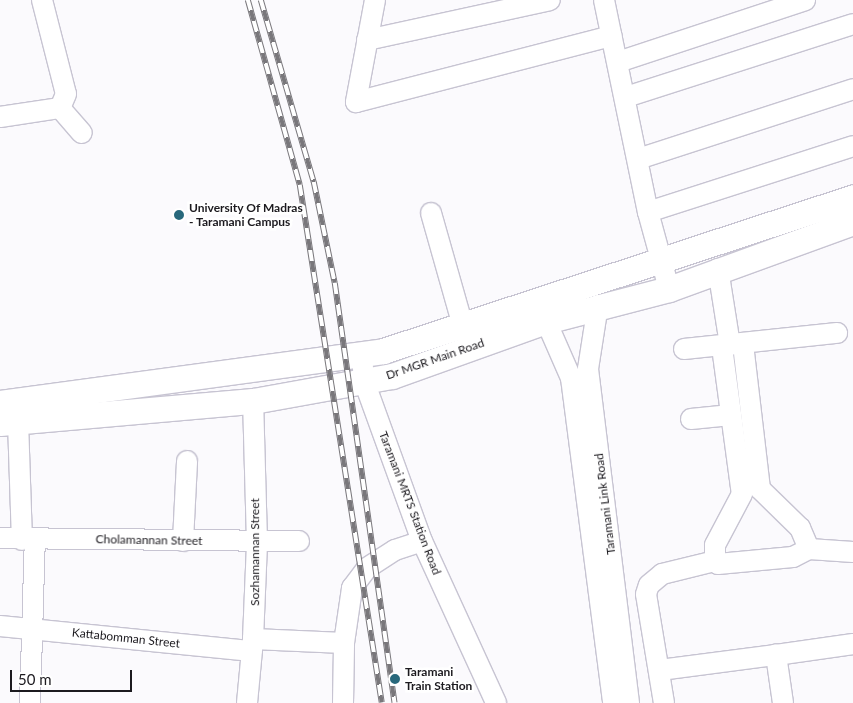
<!DOCTYPE html>
<html>
<head>
<meta charset="utf-8">
<style>
  body { margin:0 }
  #map { position:relative; width:853px; height:703px; overflow:hidden; background:#fbfafd; font-family:Lato,sans-serif }
  div>[style] { position:absolute }
  [style*='--x'] { left:calc(var(--x)*1px); top:calc(var(--y)*1px); width:calc(var(--w)*1px); rotate:calc(var(--a)*1deg) }
  .roads { filter:drop-shadow(1px 0 #c7c4d2) drop-shadow(-1px 0 #c7c4d2) drop-shadow(0 1px #c7c4d2) drop-shadow(0 -1px #c7c4d2) }
  .minor>* { height:20px; margin:-10px; padding:0 10px; transform-origin:10px; border-radius:10px; background:#fff }
  .major>* { height:25px; margin:-12.5px; padding:0 12.5px; transform-origin:12.5px; border-radius:12.5px; background:#fff }
  .rail>* { height:5.5px; margin-top:-2.75px; transform-origin:0; background:repeating-linear-gradient(90deg,#fff 0 11px,#79777b 0 22px); box-sizing:border-box; border-block:1px solid #79777b }
  .dots>* { width:14px; height:14px; translate:-50% -50%; box-sizing:border-box; border:2px solid #fff; border-radius:50% }
  span { translate:-50% -50%; white-space:nowrap; text-align:center; line-height:1.15; -webkit-text-stroke:5px #fff; paint-order:stroke }
  .poi-label { font-size:12px; color:#1c1a1f; font-weight:700 }
  .left { translate:0 -50%; text-align:left }
  .street-label { font-size:12px; color:#1c1a1f }
  .scale { position:absolute; left:10px; top:670px; width:122px; height:22px; box-sizing:border-box; border:2px solid #1c1a1f; border-top:0; padding-left:6px; font-size:15px; line-height:18px; white-space:nowrap; color:#1c1a1f; -webkit-text-stroke:4px #fff; paint-order:stroke }
</style>
</head>
<body>
<div id="map">
  <div class="roads">
    <div class="minor">
      <div style="--x:42;--y:0;--w:97;--a:75.7"></div>
      <div style="--x:66;--y:94;--w:15;--a:113"></div>
      <div style="--x:375;--y:0;--w:104;--a:100.6"></div>
      <div style="--x:356;--y:102;--w:264;--a:-14.5"></div>
      <div style="--x:604;--y:0;--w:217;--a:78.3"></div>
      <div style="--x:648;--y:212;--w:80;--a:74.7"></div>
      <div style="--x:367;--y:40;--w:187;--a:-12.3"></div>
      <div style="--x:618;--y:62;--w:197;--a:-18.3"></div>
      <div style="--x:626;--y:97;--w:238;--a:-17.8"></div>
      <div style="--x:0;--y:117;--w:61;--a:-8.5"></div>
      <div style="--x:60;--y:108;--w:33;--a:49"></div>
      <div style="--x:638;--y:159;--w:226;--a:-18"></div>
      <div style="--x:648;--y:212;--w:215;--a:-17.8"></div>
      <div style="--x:431;--y:213;--w:117;--a:74.2"></div>
      <div style="--x:718;--y:269;--w:77;--a:81"></div>
      <div style="--x:598;--y:305;--w:65;--a:98.9"></div>
      <div style="--x:588;--y:369;--w:337;--a:83"></div>
      <div style="--x:546;--y:321;--w:62;--a:66.3"></div>
      <div style="--x:571;--y:378;--w:328;--a:82.6"></div>
      <div style="--x:722;--y:347;--w:148;--a:82.3"></div>
      <div style="--x:742;--y:494;--w:58;--a:117.9"></div>
      <div style="--x:715;--y:545;--w:16;--a:90"></div>
      <div style="--x:715;--y:561;--w:4;--a:45"></div>
      <div style="--x:718;--y:564;--w:75;--a:-5.3"></div>
      <div style="--x:793;--y:557;--w:18;--a:-27"></div>
      <div style="--x:809;--y:549;--w:23;--a:-113"></div>
      <div style="--x:800;--y:528;--w:56;--a:-135.7"></div>
      <div style="--x:760;--y:489;--w:146;--a:-96.7"></div>
      <div style="--x:684;--y:349;--w:154;--a:-6"></div>
      <div style="--x:362;--y:354;--w:27;--a:86"></div>
      <div style="--x:364;--y:381;--w:170;--a:70.1"></div>
      <div style="--x:422;--y:541;--w:178;--a:65.4"></div>
      <div style="--x:691;--y:419;--w:40;--a:-5.7"></div>
      <div style="--x:18;--y:421;--w:119;--a:88.1"></div>
      <div style="--x:0;--y:538;--w:299;--a:0.6"></div>
      <div style="--x:183;--y:541;--w:80;--a:-87.1"></div>
      <div style="--x:809;--y:549;--w:44;--a:3.9"></div>
      <div style="--x:0;--y:626;--w:253;--a:5.7"></div>
      <div style="--x:253;--y:639;--w:91;--a:2.5"></div>
      <div style="--x:660;--y:670;--w:117;--a:-7.4"></div>
      <div style="--x:30;--y:703;--w:165;--a:-88.3"></div>
      <div style="--x:247;--y:703;--w:64;--a:-84.6"></div>
      <div style="--x:253;--y:639;--w:97;--a:-87.6"></div>
      <div style="--x:257;--y:542;--w:141;--a:-91.6"></div>
      <div style="--x:343;--y:703;--w:60;--a:-89"></div>
      <div style="--x:344;--y:643;--w:56;--a:-81.7"></div>
      <div style="--x:352;--y:588;--w:25;--a:-53"></div>
      <div style="--x:367;--y:568;--w:33;--a:-33"></div>
      <div style="--x:395;--y:550;--w:28;--a:-18"></div>
      <div style="--x:664;--y:703;--w:110;--a:-99.4"></div>
      <div style="--x:646;--y:594;--w:9;--a:-72"></div>
      <div style="--x:649;--y:585;--w:17;--a:-40"></div>
      <div style="--x:662;--y:574;--w:55;--a:-13.8"></div>
      <div style="--x:783;--y:703;--w:49;--a:-98.3"></div>
      <div style="--x:776;--y:655;--w:78;--a:-8.1"></div>
    </div>
    <div class="major">
      <div style="--x:0;--y:403;--w:387;--a:-7.7"></div>
      <div style="--x:383;--y:351;--w:495;--a:-18.1"></div>
      <div style="--x:0;--y:423;--w:254;--a:-5"></div>
      <div style="--x:253;--y:401;--w:141;--a:-10.2"></div>
      <div style="--x:392;--y:376;--w:164;--a:-19.7"></div>
      <div style="--x:546;--y:321;--w:127;--a:-14.6"></div>
      <div style="--x:669;--y:289;--w:196;--a:-20"></div>
    </div>
  </div>
  <div class="rail">
    <div style="--x:248;--y:0;--w:192;--a:74.3"></div>
    <div style="--x:300;--y:185;--w:524;--a:81"></div>
    <div style="--x:261;--y:0;--w:190;--a:73.8"></div>
    <div style="--x:314;--y:182;--w:103;--a:78.3"></div>
    <div style="--x:335;--y:283;--w:424;--a:81.9"></div>
  </div>
  <div class="dots">
    <div style="left:179px;top:215px;background:#28687c"></div>
    <div style="left:395px;top:679px;background:#28687c"></div>
  </div>
  <div class="poi-label">
    <span class="left" style="left:189px;top:215px">University Of Madras<br>- Taramani Campus</span>
    <span class="left" style="left:405px;top:679px">Taramani<br>Train Station</span>
  </div>
  <div class="street-label">
    <span style="left:435px;top:359px;rotate:-19deg">Dr MGR Main Road</span>
    <span style="left:410px;top:503px;rotate:69deg">Taramani MRTS Station Road</span>
    <span style="left:605px;top:504px;rotate:-97deg">Taramani Link Road</span>
    <span style="left:149px;top:540px;rotate:1deg">Cholamannan Street</span>
    <span style="left:255px;top:552px;rotate:-90deg">Sozhamannan Street</span>
    <span style="left:126px;top:638px;rotate:6deg">Kattabomman Street</span>
  </div>
  <div class="scale">50 m</div>
</div>
</body>
</html>
